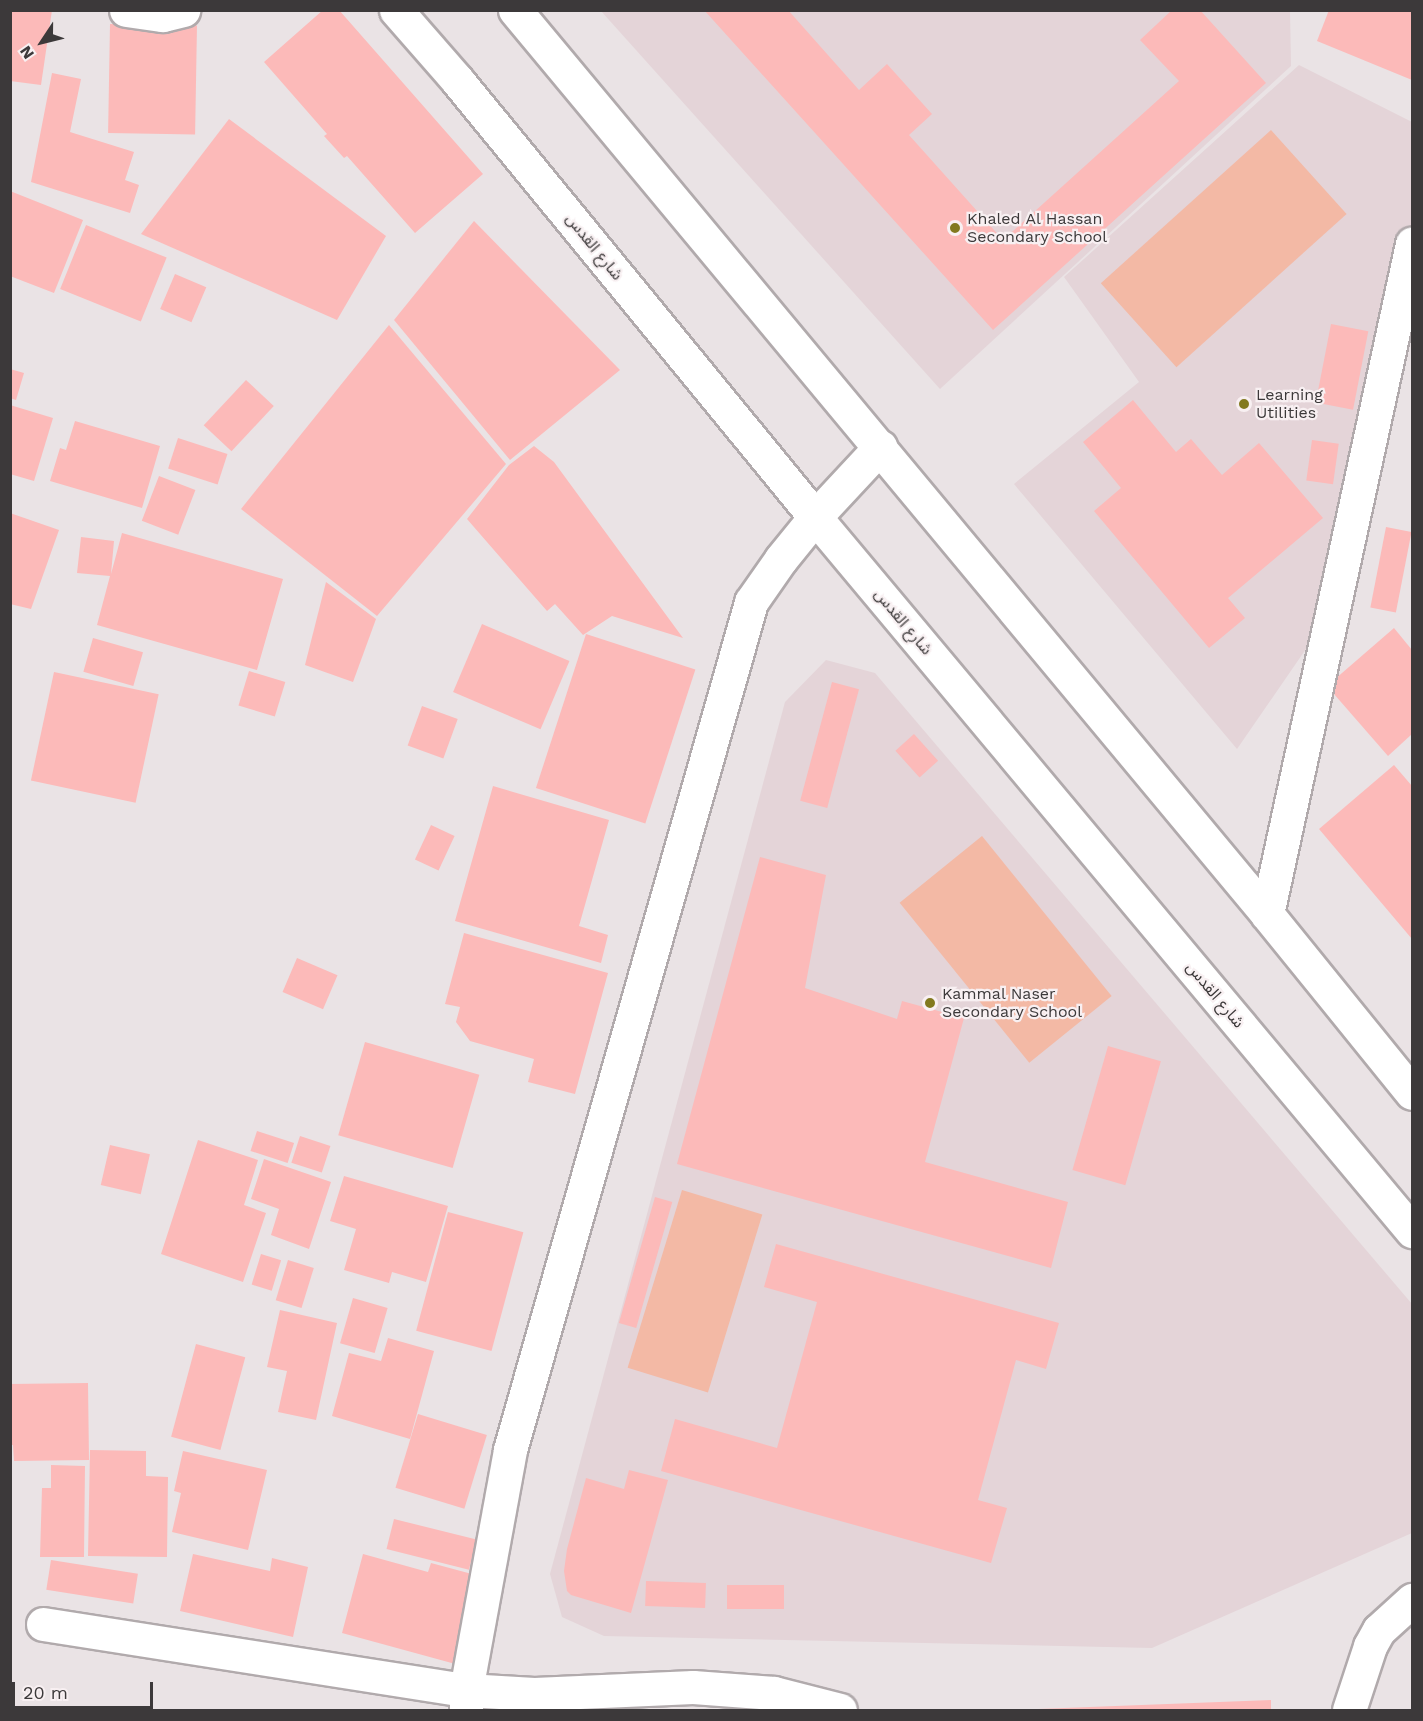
<!DOCTYPE html>
<html>
<head>
<meta charset="utf-8">
<style>
  body { margin:0 }
  #map { position:relative; width:1423px; height:1721px; overflow:hidden; background:#eae3e5; font-family:"Work Sans","Noto Sans Arabic",sans-serif }
  div>[style] { position:absolute }
  [style*='--x'] { left:calc(var(--x)*1px); top:calc(var(--y)*1px); width:calc(var(--w)*1px); rotate:calc(var(--a)*1deg) }
  .built>* { inset:0; background:#e4d4d8 }
  .green>* { inset:0; background:#f3b9a5; transform-origin:0 0 }
  .building>* { inset:0; background:#fcbab9; transform-origin:0 0 }
  .roads { filter:drop-shadow(2px 0 #b1aaac) drop-shadow(-2px 0 #b1aaac) drop-shadow(0 2px #b1aaac) drop-shadow(0 -2px #b1aaac) }
  .minor>* { height:33px; margin:-16.5px; padding:0 16.5px; transform-origin:16.5px; border-radius:16.5px; background:#fff }
  .major>* { height:33px; margin:-16.5px; padding:0 16.5px; transform-origin:16.5px; border-radius:16.5px; background:#fff }
  .dots>* { width:16px; height:16px; translate:-50% -50%; box-sizing:border-box; border:3px solid #f8f0f2; border-radius:50% }
  span { translate:-50% -50%; white-space:nowrap; text-align:center; line-height:1.15; -webkit-text-stroke:4.5px #f8f0f2; paint-order:stroke }
  .poi-label { font-size:16px; color:#3c393a }
  .left { translate:0 -50%; text-align:left }
  .street-label { font-size:16px; color:#3c393a }
  .frame { position:absolute; inset:0; border:12px solid #3c393a; pointer-events:none }
  .north { position:absolute; left:12px; top:12px; width:60px; height:60px; -webkit-text-stroke:4px #f8f0f2; paint-order:stroke; rotate:235deg; font-size:16px; font-weight:700; line-height:24px; text-align:center; color:#3c393a }
  .north::after { content:''; display:block; margin:auto; width:21px; height:27px; background:#3c393a; clip-path:polygon(50% 0,100% 100%,50% 72%,0 100%) }
  .scale { position:absolute; left:12px; top:1682px; width:141px; height:27px; box-sizing:border-box; border:3px solid #3c393a; border-top:0; padding-left:8px; font-size:18px; line-height:21px; white-space:nowrap; color:#3c393a; -webkit-text-stroke:4px #f8f0f2; paint-order:stroke }
</style>
</head>
<body>
<div id="map">
  <div class="built">
    <div style="clip-path:polygon(601px 11px,1290px 11px,1291px 66px,940px 389px)"></div>
    <div style="clip-path:polygon(1299px 65px,1412px 122px,1412px 254px,1370px 425px,1308px 646px,1237px 749px,1014px 484px,1139px 382px,1064px 277px)"></div>
    <div style="clip-path:polygon(826px 660px,875px 673px,1412px 1304px,1412px 1533px,1152px 1648px,604px 1636px,562px 1617px,550px 1574px,785px 702px)"></div>
  </div>
  <div class="green">
    <div style="left:1271px;top:130px;width:113px;height:229px;rotate:48deg"></div>
    <div style="left:982px;top:836px;width:206px;height:106px;rotate:51deg"></div>
    <div style="left:682px;top:1190px;width:84px;height:186px;rotate:17deg"></div>
  </div>
  <div class="building">
    <div style="clip-path:polygon(10px 10px,52px 10px,41px 85px,10px 81px)"></div>
    <div style="clip-path:polygon(323px 10px,339px 10px,483px 174px,415px 233px,347px 156px,344px 158px,324px 136px,327px 134px,264px 62px)"></div>
    <div style="clip-path:polygon(704px 10px,788px 10px,859px 90px,887px 64px,932px 114px,909px 135px,1003px 240px,1179px 81px,1140px 40px,1172px 10px,1200px 10px,1266px 83px,993px 330px)"></div>
    <div style="clip-path:polygon(1329px 10px,1412px 10px,1412px 80px,1317px 41px)"></div>
    <div style="left:110px;top:24px;width:87px;height:109px;rotate:1deg"></div>
    <div style="clip-path:polygon(52px 73px,81px 79px,70px 132px,134px 152px,125px 180px,139px 185px,130px 213px,31px 182px)"></div>
    <div style="clip-path:polygon(229px 119px,386px 236px,337px 320px,141px 234px)"></div>
    <div style="clip-path:polygon(10px 191px,83px 220px,54px 293px,10px 276px)"></div>
    <div style="clip-path:polygon(474px 221px,620px 370px,510px 460px,394px 320px)"></div>
    <div style="left:86px;top:225px;width:87px;height:69px;rotate:22deg"></div>
    <div style="left:175px;top:274px;width:34px;height:38px;rotate:23deg"></div>
    <div style="left:1331px;top:324px;width:38px;height:80px;rotate:11deg"></div>
    <div style="clip-path:polygon(389px 325px,506px 464px,377px 616px,241px 509px)"></div>
    <div style="clip-path:polygon(10px 369px,24px 373px,16px 400px,10px 398px)"></div>
    <div style="left:246px;top:380px;width:38px;height:62px;rotate:43deg"></div>
    <div style="clip-path:polygon(1133px 400px,1176px 452px,1191px 439px,1222px 475px,1259px 443px,1323px 518px,1228px 598px,1245px 618px,1209px 648px,1094px 511px,1121px 488px,1083px 442px)"></div>
    <div style="clip-path:polygon(10px 405px,53px 418px,34px 481px,10px 474px)"></div>
    <div style="clip-path:polygon(75px 421px,160px 446px,142px 508px,50px 481px,60px 448px,66px 450px)"></div>
    <div style="left:178px;top:438px;width:52px;height:32px;rotate:18deg"></div>
    <div style="left:1312px;top:440px;width:27px;height:41px;rotate:8deg"></div>
    <div style="clip-path:polygon(534px 446px,554px 462px,683px 638px,612px 616px,583px 635px,555px 604px,547px 611px,467px 519px,509px 465px)"></div>
    <div style="left:159px;top:476px;width:39px;height:48px;rotate:21deg"></div>
    <div style="clip-path:polygon(10px 513px,59px 530px,31px 609px,10px 604px)"></div>
    <div style="left:1386px;top:527px;width:26px;height:82px;rotate:11deg"></div>
    <div style="clip-path:polygon(122px 533px,283px 579px,257px 670px,97px 625px,110px 576px,77px 573px,81px 537px,114px 541px,111px 574px)"></div>
    <div style="clip-path:polygon(326px 582px,376px 619px,353px 682px,305px 665px)"></div>
    <div style="left:482px;top:624px;width:95px;height:74px;rotate:23deg"></div>
    <div style="clip-path:polygon(1394px 628px,1412px 650px,1412px 734px,1388px 756px,1327px 686px)"></div>
    <div style="left:586px;top:634px;width:115px;height:162px;rotate:18deg"></div>
    <div style="left:93px;top:638px;width:52px;height:35px;rotate:16deg"></div>
    <div style="left:249px;top:671px;width:38px;height:36px;rotate:17deg"></div>
    <div style="left:54px;top:672px;width:107px;height:111px;rotate:12deg"></div>
    <div style="left:832px;top:682px;width:28px;height:123px;rotate:15deg"></div>
    <div style="left:422px;top:706px;width:38px;height:42px;rotate:20deg"></div>
    <div style="left:914px;top:734px;width:36px;height:25px;rotate:48deg"></div>
    <div style="clip-path:polygon(1394px 765px,1412px 786px,1412px 939px,1319px 829px)"></div>
    <div style="clip-path:polygon(493px 786px,609px 820px,579px 926px,608px 935px,601px 963px,455px 921px)"></div>
    <div style="left:431px;top:825px;width:26px;height:38px;rotate:25deg"></div>
    <div style="clip-path:polygon(760px 857px,826px 875px,805px 988px,897px 1019px,902px 1001px,964px 1018px,925px 1162px,1068px 1202px,1051px 1268px,677px 1164px)"></div>
    <div style="clip-path:polygon(464px 933px,608px 973px,575px 1094px,528px 1082px,534px 1059px,470px 1041px,456px 1022px,460px 1007px,445px 1004px)"></div>
    <div style="left:297px;top:958px;width:44px;height:37px;rotate:23deg"></div>
    <div style="left:365px;top:1042px;width:119px;height:97px;rotate:16deg"></div>
    <div style="left:1108px;top:1046px;width:55px;height:129px;rotate:16deg"></div>
    <div style="left:257px;top:1131px;width:39px;height:21px;rotate:18deg"></div>
    <div style="left:300px;top:1136px;width:32px;height:28px;rotate:18deg"></div>
    <div style="clip-path:polygon(198px 1140px,258px 1160px,244px 1205px,266px 1213px,243px 1282px,161px 1254px)"></div>
    <div style="left:110px;top:1145px;width:41px;height:41px;rotate:13deg"></div>
    <div style="clip-path:polygon(264px 1159px,331px 1182px,309px 1249px,271px 1235px,279px 1209px,251px 1199px)"></div>
    <div style="clip-path:polygon(344px 1176px,448px 1206px,426px 1282px,392px 1272px,389px 1283px,344px 1270px,356px 1229px,330px 1221px)"></div>
    <div style="left:655px;top:1197px;width:18px;height:131px;rotate:16deg"></div>
    <div style="left:448px;top:1212px;width:78px;height:123px;rotate:15deg"></div>
    <div style="clip-path:polygon(776px 1244px,1059px 1323px,1046px 1369px,1016px 1360px,978px 1500px,1007px 1508px,991px 1563px,661px 1471px,675px 1419px,777px 1448px,817px 1302px,764px 1287px)"></div>
    <div style="left:261px;top:1254px;width:21px;height:32px;rotate:17deg"></div>
    <div style="left:288px;top:1260px;width:27px;height:42px;rotate:17deg"></div>
    <div style="left:353px;top:1298px;width:36px;height:47px;rotate:16deg"></div>
    <div style="clip-path:polygon(280px 1310px,337px 1323px,316px 1420px,278px 1412px,287px 1371px,267px 1367px)"></div>
    <div style="clip-path:polygon(388px 1338px,434px 1351px,410px 1439px,332px 1416px,349px 1353px,381px 1361px)"></div>
    <div style="left:196px;top:1344px;width:51px;height:96px;rotate:15deg"></div>
    <div style="clip-path:polygon(88px 1383px,89px 1460px,14px 1461px,13px 1445px,10px 1445px,10px 1384px)"></div>
    <div style="left:418px;top:1414px;width:72px;height:77px;rotate:17deg"></div>
    <div style="clip-path:polygon(90px 1450px,146px 1451px,146px 1476px,168px 1477px,167px 1557px,88px 1556px)"></div>
    <div style="clip-path:polygon(183px 1451px,267px 1470px,248px 1550px,172px 1532px,181px 1493px,174px 1491px)"></div>
    <div style="clip-path:polygon(51px 1465px,85px 1466px,84px 1557px,40px 1557px,42px 1488px,51px 1488px)"></div>
    <div style="clip-path:polygon(629px 1470px,668px 1480px,631px 1613px,571px 1595px,567px 1591px,564px 1571px,567px 1549px,586px 1478px,624px 1489px)"></div>
    <div style="left:394px;top:1519px;width:85px;height:31px;rotate:14deg"></div>
    <div style="clip-path:polygon(193px 1554px,270px 1571px,272px 1558px,308px 1567px,293px 1637px,180px 1611px)"></div>
    <div style="clip-path:polygon(363px 1554px,428px 1572px,431px 1563px,483px 1577px,459px 1665px,342px 1633px)"></div>
    <div style="left:51px;top:1560px;width:88px;height:30px;rotate:9deg"></div>
    <div style="left:646px;top:1581px;width:60px;height:25px;rotate:2deg"></div>
    <div style="left:727px;top:1585px;width:57px;height:24px"></div>
    <div style="clip-path:polygon(1271px 1700px,1271px 1710px,1038px 1710px,1038px 1709px)"></div>
  </div>
  <div class="roads">
    <div class="minor">
      <div style="--x:126;--y:10;--w:37;--a:8"></div>
      <div style="--x:163;--y:15;--w:21;--a:-14"></div>
      <div style="--x:1267;--y:914;--w:686;--a:-77.79"></div>
      <div style="--x:43;--y:1624;--w:428;--a:8.9"></div>
      <div style="--x:466;--y:1690;--w:68;--a:3.4"></div>
      <div style="--x:534;--y:1694;--w:159;--a:-2.5"></div>
      <div style="--x:693;--y:1687;--w:81;--a:4.2"></div>
      <div style="--x:774;--y:1693;--w:68;--a:14.4"></div>
      <div style="--x:466;--y:1710;--w:20;--a:-90"></div>
      <div style="--x:466;--y:1690;--w:244;--a:-79.6"></div>
      <div style="--x:510;--y:1450;--w:882;--a:-74.13"></div>
      <div style="--x:751;--y:602;--w:52;--a:-55.1"></div>
      <div style="--x:781;--y:559;--w:54;--a:-51"></div>
      <div style="--x:815;--y:517;--w:96;--a:-47.1"></div>
    </div>
    <div class="major">
      <div style="--x:396;--y:10;--w:93;--a:48.9"></div>
      <div style="--x:457;--y:80;--w:565;--a:50.67"></div>
      <div style="--x:815;--y:517;--w:931;--a:50.1"></div>
      <div style="--x:515;--y:10;--w:1176;--a:50.24"></div>
      <div style="--x:1267;--y:914;--w:230;--a:51"></div>
      <div style="--x:1349;--y:1710;--w:67;--a:-71.8"></div>
      <div style="--x:1370;--y:1646;--w:18;--a:-61"></div>
      <div style="--x:1379;--y:1630;--w:45;--a:-42.3"></div>
    </div>
  </div>
  <div class="dots">
    <div style="left:955px;top:228px;background:#82791e"></div>
    <div style="left:1244px;top:404px;background:#82791e"></div>
    <div style="left:930px;top:1003px;background:#82791e"></div>
  </div>
  <div class="poi-label">
    <span class="left" style="left:967px;top:228px">Khaled Al Hassan<br>Secondary School</span>
    <span class="left" style="left:1256px;top:404px">Learning<br>Utilities</span>
    <span class="left" style="left:942px;top:1003px">Kammal Naser<br>Secondary School</span>
  </div>
  <div class="street-label">
    <span style="left:594px;top:247px;rotate:51deg">شارع القدس</span>
    <span style="left:903px;top:622px;rotate:50deg">شارع القدس</span>
    <span style="left:1215px;top:995px;rotate:50deg">شارع القدس</span>
  </div>
  <div class="frame"></div>
  <div class="north">N</div>
  <div class="scale">20 m</div>
</div>
</body>
</html>
